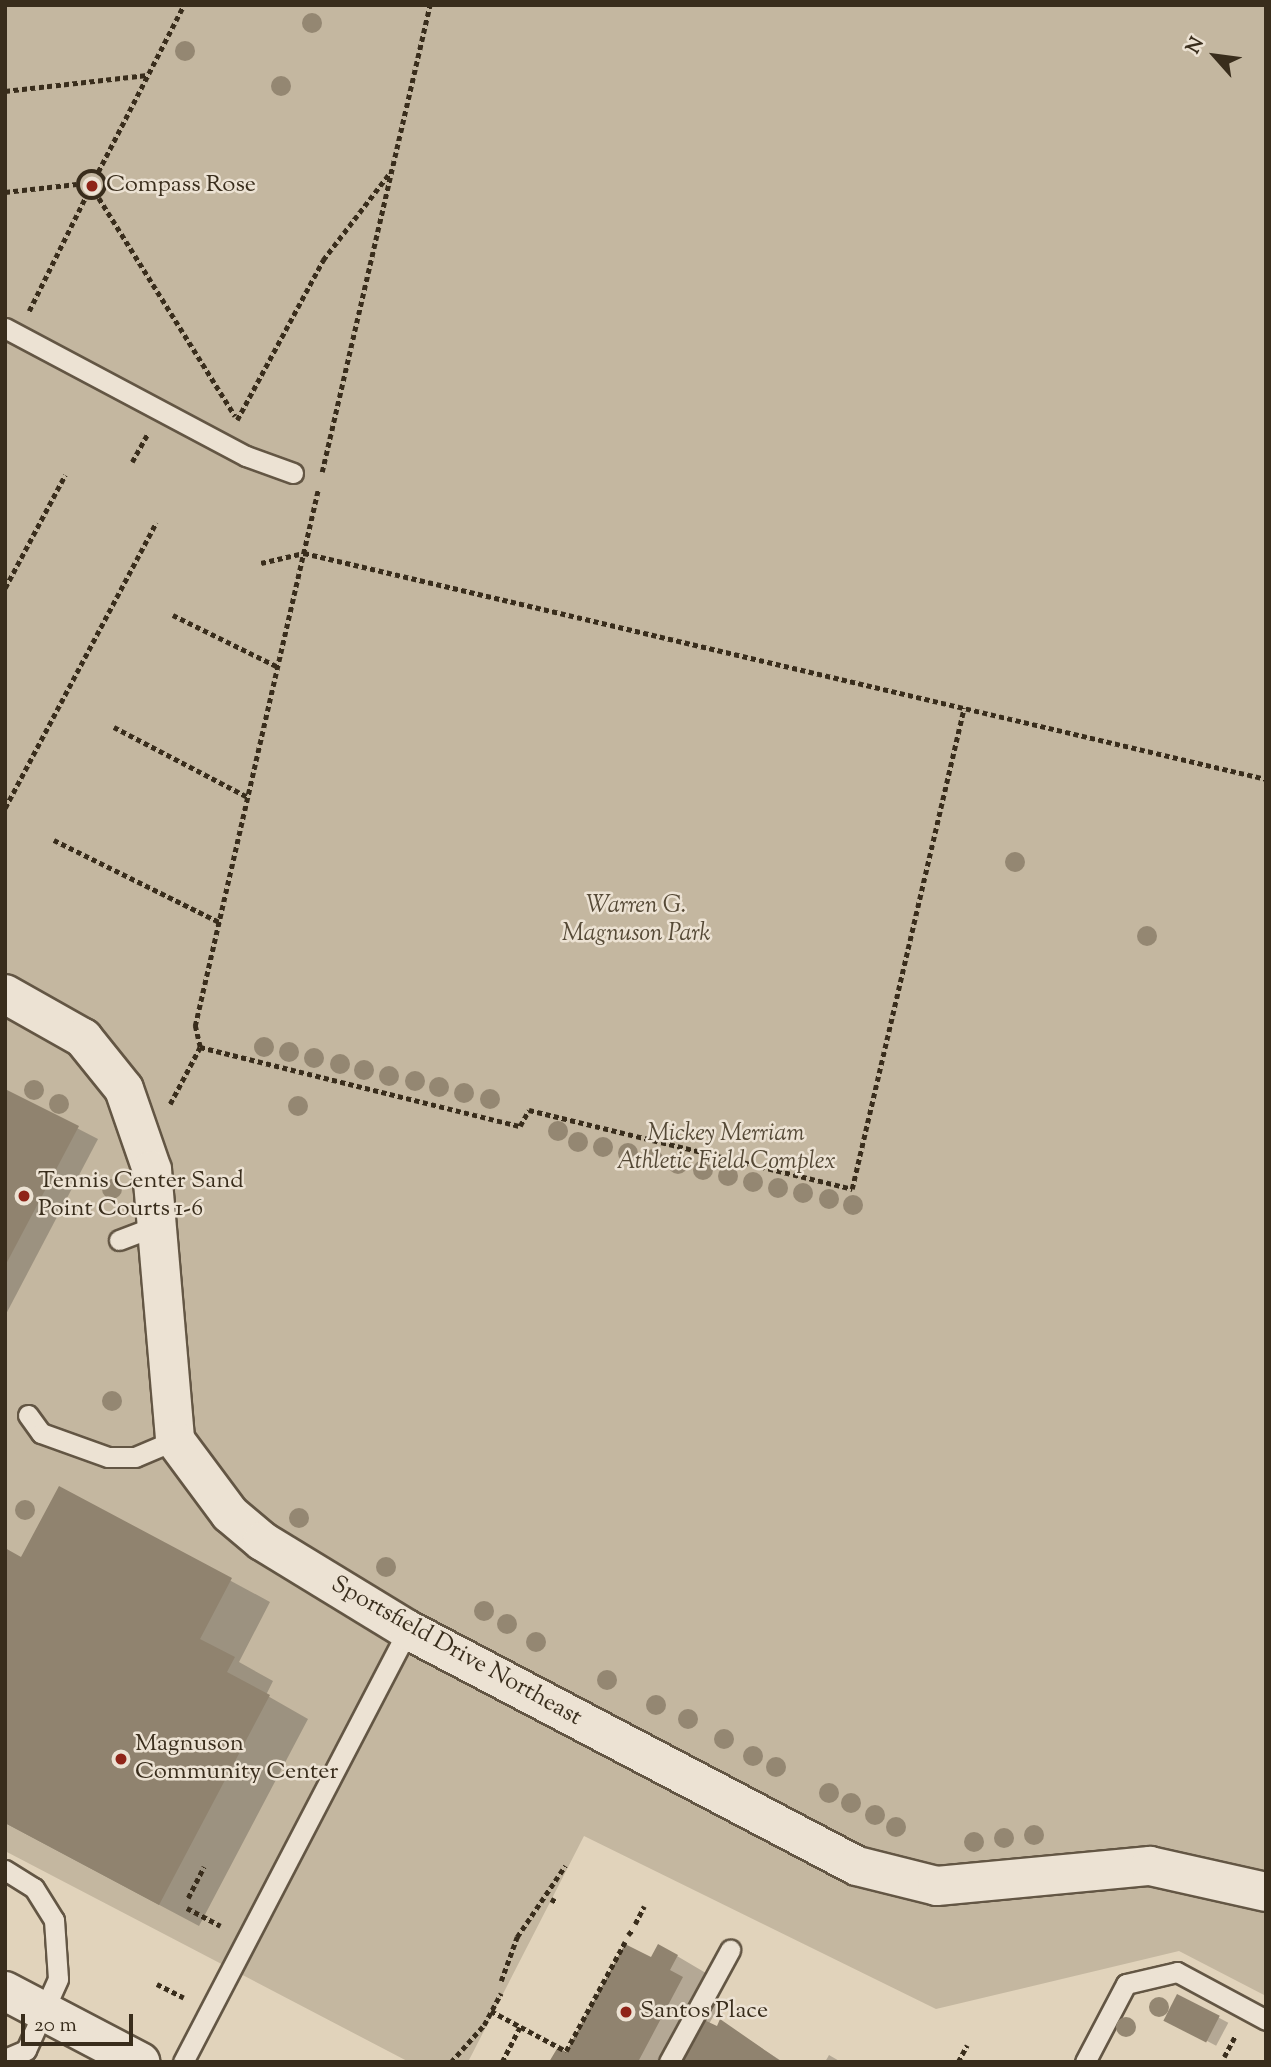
<!DOCTYPE html>
<html>
<head>
<meta charset="utf-8">
<style>
  body { margin:0 }
  #map { position:relative; width:1271px; height:2067px; overflow:hidden; background:#e1d3bb; font-family:"Sorts Mill Goudy",serif }
  div>[style] { position:absolute }
  [style*='--x'] { left:calc(var(--x)*1px); top:calc(var(--y)*1px); width:calc(var(--w)*1px); rotate:calc(var(--a)*1deg) }
  .green>* { inset:0; background:#c4b7a0 }
  .shadow>* { inset:0; background:#0003; transform-origin:0 0 }
  .building>* { inset:0; background:#90836f; transform-origin:0 0 }
  .path>* { height:4.5px; margin-top:-2.25px; transform-origin:0; background:repeating-linear-gradient(90deg,#392d1c 0 5px,transparent 0 8.5px) }
  .path>.ring { margin:-2.25px; padding:0; box-sizing:content-box; background:none; border:4.5px solid #392d1c; border-radius:50% }
  .roads { filter:drop-shadow(2px 0 #635644) drop-shadow(-2px 0 #635644) drop-shadow(0 2px #635644) drop-shadow(0 -2px #635644) }
  .lane>* { height:19px; margin:-9.5px; padding:0 9.5px; transform-origin:9.5px; border-radius:9.5px; background:#ece2d3 }
  .street>* { height:38px; margin:-19px; padding:0 19px; transform-origin:19px; border-radius:19px; background:#ece2d3 }
  .trees>* { width:20px; height:20px; margin:-10px; border-radius:50%; background:#948772 }
  .dots>* { width:19px; height:19px; translate:-50% -50%; box-sizing:border-box; border:4px solid #ece2d3; border-radius:50% }
  span { translate:-50% -50%; white-space:nowrap; text-align:center; line-height:1.15; -webkit-text-stroke:5px #ece2d3; paint-order:stroke }
  .poi-label { font-size:24px; color:#392d1c }
  .left { translate:0 -50%; text-align:left }
  .park-label { font-size:24px; color:#554936; font-style:italic }
  .street-label { font-size:24px; color:#392d1c }
  .frame { position:absolute; inset:0; border:7px solid #392d1c; pointer-events:none }
  .north { position:absolute; left:1180px; top:21px; width:70px; height:70px; -webkit-text-stroke:5px #ece2d3; paint-order:stroke; rotate:298deg; font-size:19px; font-weight:700; line-height:28px; text-align:center; color:#392d1c }
  .north::after { content:''; display:block; margin:auto; width:24px; height:32px; background:#392d1c; clip-path:polygon(50% 0,100% 100%,50% 72%,0 100%) }
  .scale { position:absolute; left:21px; top:2014px; width:112px; height:32px; box-sizing:border-box; border:4px solid #392d1c; border-top:0; padding-left:9px; font-size:21px; line-height:24px; white-space:nowrap; color:#392d1c; -webkit-text-stroke:5px #ece2d3; paint-order:stroke }
</style>
</head>
<body>
<div id="map">
  <div class="green">
    <div style="clip-path:polygon(5px 5px,1266px 5px,1266px 1996px,1179px 1951px,936px 2009px,584px 1836px,468px 2062px,409px 2062px,5px 1851px)"></div>
  </div>
  <div class="shadow">
    <div style="clip-path:polygon(5px 1091px,98px 1139px,5px 1316px)"></div>
    <div style="clip-path:polygon(59px 1488px,270px 1602px,239px 1662px,273px 1681px,266px 1695px,308px 1719px,199px 1926px,5px 1823px,5px 1550px,22px 1559px)"></div>
    <div style="clip-path:polygon(677px 1956px,716px 1979px,708px 1993px,722px 2001px,709px 2024px,717px 2029px,721px 2022px,783px 2062px,551px 2062px,567px 2055px,651px 1960px)"></div>
    <div style="left:1178px;top:1996px;width:57px;height:26px;rotate:28deg"></div>
    <div style="clip-path:polygon(829px 2055px,841px 2062px,825px 2062px)"></div>
  </div>
  <div class="building">
    <div style="clip-path:polygon(5px 1089px,79px 1126px,5px 1266px)"></div>
    <div style="clip-path:polygon(59px 1486px,232px 1578px,200px 1639px,235px 1657px,227px 1672px,270px 1695px,159px 1905px,5px 1823px,5px 1548px,21px 1557px)"></div>
    <div style="clip-path:polygon(625px 1944px,651px 1957px,658px 1944px,678px 1955px,670px 1970px,683px 1977px,638px 2062px,549px 2062px,558px 2047px,566px 2052px)"></div>
    <div style="left:1177px;top:1994px;width:48px;height:30px;rotate:27deg"></div>
    <div style="clip-path:polygon(702px 2019px,717px 2026px,720px 2019px,782px 2062px,679px 2062px)"></div>
  </div>
  <div class="path">
    <div style="--x:5;--y:91;--w:143;--a:-6.4"></div>
    <div class="ring" style="left:78px;top:171px;width:23.5px;height:23.5px"></div>
    <div style="--x:98;--y:172;--w:188;--a:-62.8"></div>
    <div style="--x:5;--y:192;--w:72;--a:-6.3"></div>
    <div style="--x:99;--y:198;--w:257;--a:58"></div>
    <div style="--x:29;--y:311;--w:126;--a:-63.6"></div>
    <div style="--x:237;--y:420;--w:182;--a:-61.7"></div>
    <div style="--x:323;--y:260;--w:113;--a:-52.5"></div>
    <div style="--x:132;--y:462;--w:31;--a:-61"></div>
    <div style="--x:322;--y:472;--w:479;--a:-77"></div>
    <div style="--x:261;--y:563;--w:44;--a:-13.1"></div>
    <div style="--x:304;--y:553;--w:988;--a:13.22"></div>
    <div style="--x:5;--y:588;--w:128;--a:-62"></div>
    <div style="--x:173;--y:615;--w:117;--a:26.3"></div>
    <div style="--x:114;--y:727;--w:151;--a:27.6"></div>
    <div style="--x:5;--y:808;--w:323;--a:-62.1"></div>
    <div style="--x:54;--y:840;--w:184;--a:26.4"></div>
    <div style="--x:200;--y:1047;--w:330;--a:13.9"></div>
    <div style="--x:520;--y:1126;--w:18;--a:-61"></div>
    <div style="--x:529;--y:1110;--w:333;--a:13.7"></div>
    <div style="--x:852;--y:1189;--w:494;--a:-76.9"></div>
    <div style="--x:170;--y:1104;--w:64;--a:-62.2"></div>
    <div style="--x:200;--y:1047;--w:22;--a:-103"></div>
    <div style="--x:195;--y:1026;--w:550;--a:-77.08"></div>
    <div style="--x:188;--y:1898;--w:35;--a:-63"></div>
    <div style="--x:551;--y:1899;--w:7;--a:27"></div>
    <div style="--x:187;--y:1908;--w:38;--a:28"></div>
    <div style="--x:635;--y:1924;--w:20;--a:-63"></div>
    <div style="--x:628;--y:1935;--w:8;--a:-50"></div>
    <div style="--x:501;--y:1981;--w:47;--a:-70"></div>
    <div style="--x:517;--y:1937;--w:86;--a:-55.9"></div>
    <div style="--x:157;--y:1984;--w:30;--a:27"></div>
    <div style="--x:491;--y:2011;--w:85;--a:28.1"></div>
    <div style="--x:566;--y:2051;--w:124;--a:-61.6"></div>
    <div style="--x:1224;--y:2057;--w:24;--a:-62"></div>
    <div style="--x:451;--y:2062;--w:50;--a:-48.3"></div>
    <div style="--x:484;--y:2025;--w:36;--a:-62"></div>
    <div style="--x:502;--y:2062;--w:39;--a:-63"></div>
    <div style="--x:958;--y:2062;--w:19;--a:-62"></div>
    <div style="--x:1266;--y:2062;--w:1;--a:-90"></div>
  </div>
  <div class="roads">
    <div class="lane">
      <div style="--x:5;--y:328;--w:273;--a:28"></div>
      <div style="--x:246;--y:456;--w:50;--a:19.9"></div>
      <div style="--x:119;--y:1240;--w:40;--a:-21"></div>
      <div style="--x:28;--y:1415;--w:22;--a:54"></div>
      <div style="--x:41;--y:1433;--w:71;--a:19.7"></div>
      <div style="--x:108;--y:1457;--w:27;--a:0"></div>
      <div style="--x:135;--y:1457;--w:43;--a:-23"></div>
      <div style="--x:5;--y:1870;--w:34;--a:32"></div>
      <div style="--x:34;--y:1888;--w:38;--a:58"></div>
      <div style="--x:54;--y:1920;--w:59;--a:86.1"></div>
      <div style="--x:58;--y:1979;--w:78;--a:114.3"></div>
      <div style="--x:26;--y:2050;--w:23;--a:157"></div>
      <div style="--x:183;--y:2062;--w:487;--a:-62.5"></div>
      <div style="--x:669;--y:2062;--w:128;--a:-61.4"></div>
      <div style="--x:1085;--y:2062;--w:88;--a:-62.3"></div>
      <div style="--x:1126;--y:1984;--w:52;--a:-13.2"></div>
      <div style="--x:1177;--y:1972;--w:101;--a:28.3"></div>
    </div>
    <div class="street">
      <div style="--x:5;--y:994;--w:90;--a:29.4"></div>
      <div style="--x:83;--y:1038;--w:65;--a:51.2"></div>
      <div style="--x:124;--y:1089;--w:86;--a:70.9"></div>
      <div style="--x:152;--y:1170;--w:271;--a:85.1"></div>
      <div style="--x:175;--y:1440;--w:92;--a:53.4"></div>
      <div style="--x:230;--y:1514;--w:42;--a:40.2"></div>
      <div style="--x:262;--y:1541;--w:171;--a:31.4"></div>
      <div style="--x:408;--y:1630;--w:507;--a:27.73"></div>
      <div style="--x:857;--y:1866;--w:82;--a:14"></div>
      <div style="--x:937;--y:1886;--w:214;--a:-5.4"></div>
      <div style="--x:1150;--y:1866;--w:119;--a:12.6"></div>
      <div style="--x:5;--y:1991;--w:153;--a:27.7"></div>
    </div>
  </div>
  <div class="trees">
    <div style="left:312px;top:23px"></div>
    <div style="left:185px;top:51px"></div>
    <div style="left:281px;top:86px"></div>
    <div style="left:1015px;top:862px"></div>
    <div style="left:1147px;top:936px"></div>
    <div style="left:264px;top:1047px"></div>
    <div style="left:289px;top:1052px"></div>
    <div style="left:314px;top:1058px"></div>
    <div style="left:340px;top:1064px"></div>
    <div style="left:364px;top:1070px"></div>
    <div style="left:389px;top:1076px"></div>
    <div style="left:415px;top:1081px"></div>
    <div style="left:439px;top:1087px"></div>
    <div style="left:34px;top:1090px"></div>
    <div style="left:464px;top:1093px"></div>
    <div style="left:490px;top:1099px"></div>
    <div style="left:59px;top:1104px"></div>
    <div style="left:298px;top:1106px"></div>
    <div style="left:558px;top:1131px"></div>
    <div style="left:578px;top:1142px"></div>
    <div style="left:603px;top:1147px"></div>
    <div style="left:628px;top:1153px"></div>
    <div style="left:653px;top:1159px"></div>
    <div style="left:678px;top:1164px"></div>
    <div style="left:703px;top:1170px"></div>
    <div style="left:728px;top:1176px"></div>
    <div style="left:753px;top:1182px"></div>
    <div style="left:778px;top:1188px"></div>
    <div style="left:112px;top:1189px"></div>
    <div style="left:803px;top:1193px"></div>
    <div style="left:829px;top:1199px"></div>
    <div style="left:853px;top:1205px"></div>
    <div style="left:112px;top:1401px"></div>
    <div style="left:25px;top:1510px"></div>
    <div style="left:299px;top:1518px"></div>
    <div style="left:386px;top:1567px"></div>
    <div style="left:484px;top:1611px"></div>
    <div style="left:507px;top:1624px"></div>
    <div style="left:536px;top:1642px"></div>
    <div style="left:607px;top:1680px"></div>
    <div style="left:656px;top:1705px"></div>
    <div style="left:688px;top:1719px"></div>
    <div style="left:724px;top:1739px"></div>
    <div style="left:753px;top:1756px"></div>
    <div style="left:776px;top:1767px"></div>
    <div style="left:829px;top:1793px"></div>
    <div style="left:851px;top:1803px"></div>
    <div style="left:875px;top:1815px"></div>
    <div style="left:896px;top:1827px"></div>
    <div style="left:1034px;top:1835px"></div>
    <div style="left:1004px;top:1838px"></div>
    <div style="left:974px;top:1842px"></div>
    <div style="left:1159px;top:2007px"></div>
    <div style="left:1126px;top:2027px"></div>
  </div>
  <div class="dots">
    <div style="left:92px;top:186px;background:#8f2418"></div>
    <div style="left:24px;top:1196px;background:#8f2418"></div>
    <div style="left:121px;top:1759px;background:#8f2418"></div>
    <div style="left:626px;top:2012px;background:#8f2418"></div>
  </div>
  <div class="poi-label">
    <span class="left" style="left:106px;top:186px">Compass Rose</span>
    <span class="left" style="left:38px;top:1196px">Tennis Center Sand<br>Point Courts 1-6</span>
    <span class="left" style="left:135px;top:1759px">Magnuson<br>Community Center</span>
    <span class="left" style="left:640px;top:2012px">Santos Place</span>
  </div>
  <div class="park-label">
    <span style="left:636px;top:921px">Warren G.<br>Magnuson Park</span>
    <span style="left:726px;top:1149px">Mickey Merriam<br>Athletic Field Complex</span>
  </div>
  <div class="street-label">
    <span style="left:456px;top:1652px;rotate:29deg">Sportsfield Drive Northeast</span>
  </div>
  <div class="frame"></div>
  <div class="north">N</div>
  <div class="scale">20 m</div>
</div>
</body>
</html>
